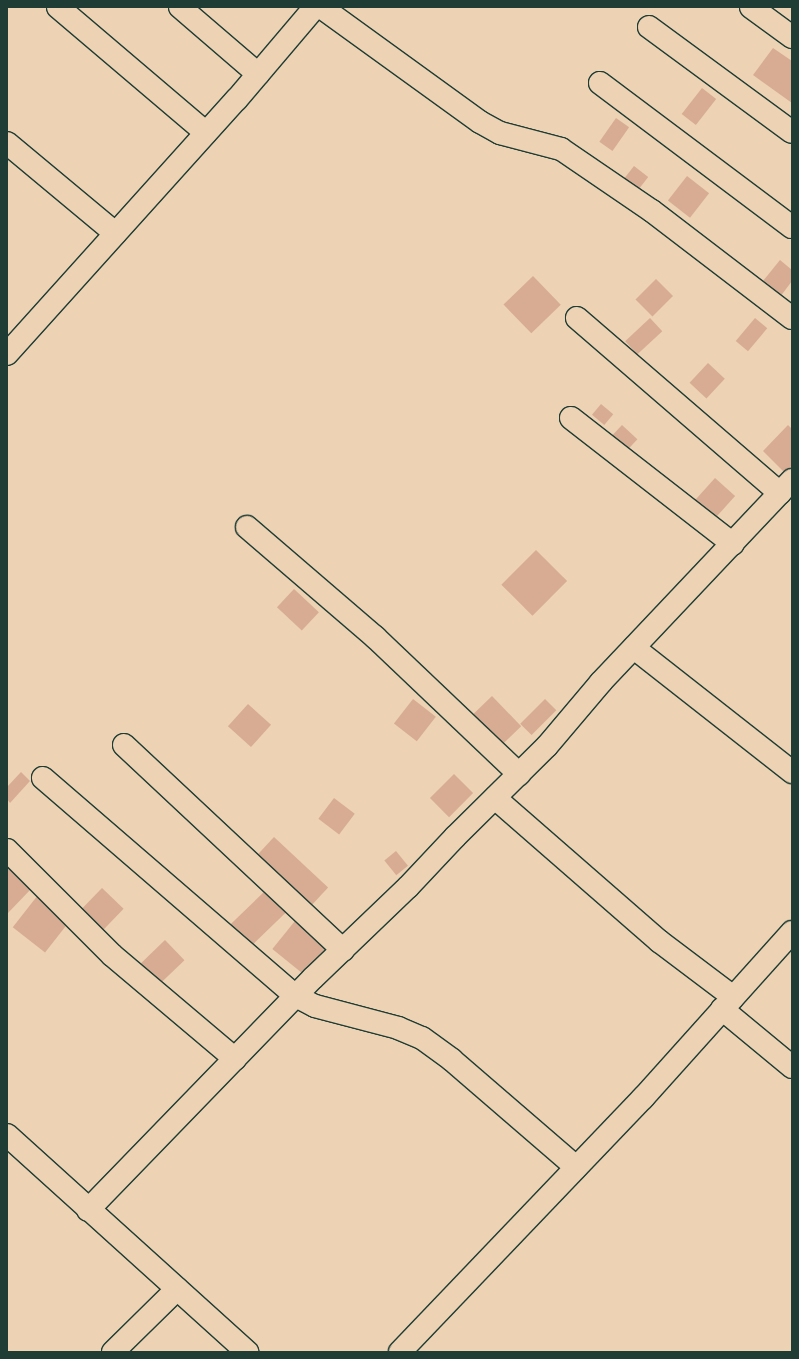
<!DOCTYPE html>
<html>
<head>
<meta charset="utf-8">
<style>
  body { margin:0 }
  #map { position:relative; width:799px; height:1359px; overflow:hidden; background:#edd2b4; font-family:Delius,sans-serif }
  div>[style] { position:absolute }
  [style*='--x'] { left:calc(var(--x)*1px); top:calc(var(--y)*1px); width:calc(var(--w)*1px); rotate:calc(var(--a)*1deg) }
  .building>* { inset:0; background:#d7ac92; transform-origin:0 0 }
  .roads { filter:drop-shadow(1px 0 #1f3d34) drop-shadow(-1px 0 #1f3d34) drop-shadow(0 1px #1f3d34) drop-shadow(0 -1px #1f3d34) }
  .street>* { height:22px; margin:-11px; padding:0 11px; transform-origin:11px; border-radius:11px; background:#edd2b4 }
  span { translate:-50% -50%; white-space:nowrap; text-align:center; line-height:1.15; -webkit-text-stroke:3px #edd2b4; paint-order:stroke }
  .frame { position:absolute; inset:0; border:8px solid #1f3d34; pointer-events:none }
</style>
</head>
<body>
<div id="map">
  <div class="building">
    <div style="clip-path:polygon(773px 48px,792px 61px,792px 103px,753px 75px)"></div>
    <div style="left:702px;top:88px;width:18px;height:33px;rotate:38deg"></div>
    <div style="left:616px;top:118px;width:16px;height:29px;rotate:35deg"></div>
    <div style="left:634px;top:166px;width:18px;height:22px;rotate:38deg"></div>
    <div style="left:687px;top:176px;width:28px;height:31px;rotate:38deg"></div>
    <div style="clip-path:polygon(780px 260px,792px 270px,792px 281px,777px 301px,759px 286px)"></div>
    <div style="left:533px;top:276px;width:40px;height:41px;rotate:46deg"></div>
    <div style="left:656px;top:279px;width:24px;height:29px;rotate:45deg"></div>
    <div style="left:650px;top:318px;width:18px;height:34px;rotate:47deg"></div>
    <div style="left:755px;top:318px;width:16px;height:30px;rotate:40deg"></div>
    <div style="left:708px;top:363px;width:23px;height:27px;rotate:43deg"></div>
    <div style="left:601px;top:404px;width:16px;height:14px;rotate:40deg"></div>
    <div style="left:622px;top:425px;width:21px;height:22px;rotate:43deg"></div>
    <div style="clip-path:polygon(788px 425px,792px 429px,792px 465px,785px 473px,763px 451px)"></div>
    <div style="left:715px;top:478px;width:27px;height:38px;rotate:42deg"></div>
    <div style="left:536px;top:550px;width:44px;height:49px;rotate:45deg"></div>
    <div style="left:294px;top:589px;width:34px;height:25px;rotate:43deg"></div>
    <div style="left:492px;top:696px;width:42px;height:32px;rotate:46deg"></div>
    <div style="left:413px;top:699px;width:29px;height:31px;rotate:38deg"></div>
    <div style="left:545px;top:699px;width:16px;height:35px;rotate:45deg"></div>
    <div style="left:248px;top:704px;width:31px;height:30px;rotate:42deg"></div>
    <div style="clip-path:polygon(21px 772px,30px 781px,10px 803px,7px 799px,7px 787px)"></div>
    <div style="left:454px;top:774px;width:27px;height:34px;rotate:45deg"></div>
    <div style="left:334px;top:798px;width:26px;height:26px;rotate:37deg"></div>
    <div style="left:274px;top:837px;width:74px;height:31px;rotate:43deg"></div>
    <div style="left:396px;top:851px;width:19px;height:15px;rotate:51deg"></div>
    <div style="clip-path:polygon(8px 867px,31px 889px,7px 914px,7px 869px)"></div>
    <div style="left:102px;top:888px;width:30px;height:38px;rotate:44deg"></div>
    <div style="left:265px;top:891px;width:30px;height:54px;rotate:46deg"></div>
    <div style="left:38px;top:895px;width:41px;height:41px;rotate:38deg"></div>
    <div style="left:295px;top:921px;width:41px;height:36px;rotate:39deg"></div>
    <div style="left:165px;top:940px;width:28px;height:37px;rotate:46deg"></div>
  </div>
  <div class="roads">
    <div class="street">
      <div style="--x:58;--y:7;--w:194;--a:40.4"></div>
      <div style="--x:180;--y:7;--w:103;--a:40.7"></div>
      <div style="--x:321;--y:7;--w:196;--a:35.9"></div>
      <div style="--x:480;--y:122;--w:23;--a:29"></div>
      <div style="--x:500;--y:133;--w:63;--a:14.7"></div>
      <div style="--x:561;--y:149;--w:110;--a:34.3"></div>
      <div style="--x:652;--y:211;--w:176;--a:37.4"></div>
      <div style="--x:751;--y:7;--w:51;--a:36.2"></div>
      <div style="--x:649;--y:27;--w:177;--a:36.3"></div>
      <div style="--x:600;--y:83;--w:240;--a:36.9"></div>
      <div style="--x:7;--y:143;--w:141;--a:39.8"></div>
      <div style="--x:577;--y:318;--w:268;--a:40.8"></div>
      <div style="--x:7;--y:354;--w:343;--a:-48"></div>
      <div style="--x:237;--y:99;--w:121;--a:-49.7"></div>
      <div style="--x:571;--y:418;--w:205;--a:37.9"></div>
      <div style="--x:247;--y:527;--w:169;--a:40.7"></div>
      <div style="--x:375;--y:637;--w:199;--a:43.6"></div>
      <div style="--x:634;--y:648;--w:201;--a:38.1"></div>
      <div style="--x:124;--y:745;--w:300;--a:43.1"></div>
      <div style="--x:43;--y:778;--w:334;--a:40.8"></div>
      <div style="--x:296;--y:996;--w:21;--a:28"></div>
      <div style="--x:315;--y:1006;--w:86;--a:14.8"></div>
      <div style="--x:398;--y:1028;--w:26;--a:23"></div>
      <div style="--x:422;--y:1038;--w:37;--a:36"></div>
      <div style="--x:452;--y:1060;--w:164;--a:40.8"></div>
      <div style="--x:495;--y:798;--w:218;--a:41.1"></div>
      <div style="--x:659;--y:941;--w:93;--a:37.1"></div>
      <div style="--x:7;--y:850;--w:148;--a:45"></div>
      <div style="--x:112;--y:955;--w:161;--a:40.2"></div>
      <div style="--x:722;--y:1009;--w:91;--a:39.6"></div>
      <div style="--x:7;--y:1135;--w:324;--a:42.1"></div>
      <div style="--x:88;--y:1210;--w:323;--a:-45.9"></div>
      <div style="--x:313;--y:978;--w:132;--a:-43.8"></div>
      <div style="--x:408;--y:887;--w:69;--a:-46.8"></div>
      <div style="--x:455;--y:837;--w:129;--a:-44.7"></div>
      <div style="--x:547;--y:746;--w:84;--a:-49.8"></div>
      <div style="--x:601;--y:682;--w:278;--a:-46.6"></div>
      <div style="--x:113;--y:1352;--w:90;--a:-44.5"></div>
      <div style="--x:400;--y:1352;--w:352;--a:-46.3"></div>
      <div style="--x:643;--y:1098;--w:223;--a:-48.1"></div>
    </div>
  </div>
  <div class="frame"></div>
</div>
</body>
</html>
